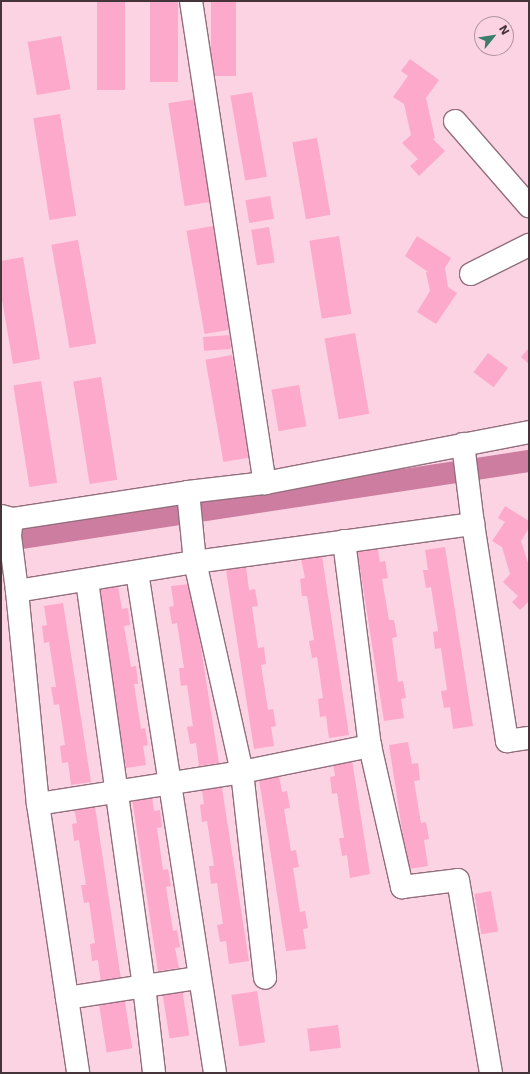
<!DOCTYPE html>
<html>
<head>
<meta charset="utf-8">
<style>
  body { margin:0 }
  #map { position:relative; width:530px; height:1074px; overflow:hidden; background:#fbd3e2; font-family:"DejaVu Sans",sans-serif }
  div>[style] { position:absolute }
  [style*='--x'] { left:calc(var(--x)*1px); top:calc(var(--y)*1px); width:calc(var(--w)*1px); rotate:calc(var(--a)*1deg) }
  .canal>* { height:22px; margin:-11px; padding:0 11px; transform-origin:11px; border-radius:11px; background:#cd7d9f }
  .building>* { inset:0; background:#fda9cb; transform-origin:0 0 }
  .roads { filter:drop-shadow(1px 0 #926e7c) drop-shadow(-1px 0 #926e7c) drop-shadow(0 1px #926e7c) drop-shadow(0 -1px #926e7c) }
  .minor>* { height:22px; margin:-11px; padding:0 11px; transform-origin:11px; border-radius:11px; background:#fff }
  span { translate:-50% -50%; white-space:nowrap; text-align:center; line-height:1.15; -webkit-text-stroke:3.5px #fbd3e2; paint-order:stroke }
  .frame { position:absolute; inset:0; border:2px solid #45353b; pointer-events:none }
  .north { position:absolute; left:474px; top:16px; width:40px; height:40px; box-sizing:border-box; background:#fbd3e2; border:1px solid #b2949f; border-radius:50%; rotate:60deg; font-size:11px; font-weight:700; line-height:16px; text-align:center; color:#45353b }
  .north::after { content:''; display:block; margin:auto; width:14px; height:18px; background:#3d7d6c; clip-path:polygon(50% 0,100% 100%,50% 72%,0 100%) }
</style>
</head>
<body>
<div id="map">
  <div class="canal">
    <div style="--x:1;--y:541;--w:534;--a:-8.62"></div>
  </div>
  <div class="building">
    <div style="left:97px;top:1px;width:28px;height:89px"></div>
    <div style="left:150px;top:1px;width:28px;height:81px"></div>
    <div style="left:211px;top:1px;width:25px;height:75px"></div>
    <div style="left:61px;top:36px;width:54px;height:34px;rotate:80deg"></div>
    <div style="clip-path:polygon(410px 59px,439px 80px,426px 98px,435px 138px,433px 139px,445px 151px,419px 176px,410px 166px,418px 159px,402px 143px,411px 135px,404px 104px,393px 97px,408px 76px,401px 71px)"></div>
    <div style="left:252px;top:92px;width:86px;height:22px;rotate:80deg"></div>
    <div style="left:195px;top:99px;width:104px;height:27px;rotate:81deg"></div>
    <div style="left:60px;top:114px;width:103px;height:27px;rotate:81deg"></div>
    <div style="left:317px;top:138px;width:78px;height:25px;rotate:80deg"></div>
    <div style="left:270px;top:196px;width:23px;height:25px;rotate:80deg"></div>
    <div style="left:213px;top:226px;width:105px;height:27px;rotate:80deg"></div>
    <div style="left:269px;top:227px;width:36px;height:18px;rotate:81deg"></div>
    <div style="left:339px;top:236px;width:79px;height:30px;rotate:81deg"></div>
    <div style="clip-path:polygon(417px 236px,451px 258px,445px 268px,448px 287px,457px 293px,436px 324px,417px 312px,430px 291px,426px 272px,428px 272px,405px 256px)"></div>
    <div style="left:78px;top:240px;width:105px;height:27px;rotate:80deg"></div>
    <div style="clip-path:polygon(23px 257px,40px 359px,13px 364px,1px 294px,1px 261px)"></div>
    <div style="left:355px;top:333px;width:82px;height:31px;rotate:80deg"></div>
    <div style="left:230px;top:335px;width:14px;height:27px;rotate:86deg"></div>
    <div style="clip-path:polygon(529px 348px,529px 364px,521px 357px)"></div>
    <div style="left:488px;top:353px;width:25px;height:24px;rotate:37deg"></div>
    <div style="left:232px;top:355px;width:104px;height:27px;rotate:80deg"></div>
    <div style="left:101px;top:377px;width:104px;height:28px;rotate:81deg"></div>
    <div style="left:41px;top:381px;width:103px;height:28px;rotate:81deg"></div>
    <div style="left:299px;top:385px;width:42px;height:28px;rotate:80deg"></div>
    <div style="clip-path:polygon(505px 506px,529px 521px,529px 528px,521px 541px,529px 566px,529px 601px,520px 610px,512px 602px,518px 596px,503px 582px,510px 574px,502px 547px,492px 541px,505px 522px,498px 518px)"></div>
    <div style="clip-path:polygon(376px 539px,380px 562px,385px 561px,388px 578px,382px 579px,389px 620px,394px 620px,397px 637px,392px 638px,398px 682px,403px 681px,406px 698px,401px 699px,404px 718px,384px 721px,356px 543px)"></div>
    <div style="clip-path:polygon(445px 547px,473px 726px,453px 729px,450px 707px,444px 708px,441px 691px,447px 690px,441px 648px,435px 649px,433px 632px,438px 631px,431px 587px,426px 588px,423px 570px,428px 570px,425px 550px)"></div>
    <div style="clip-path:polygon(322px 556px,349px 735px,329px 738px,326px 716px,320px 717px,318px 699px,323px 698px,317px 657px,312px 658px,309px 641px,314px 640px,307px 596px,302px 596px,300px 579px,305px 578px,301px 559px)"></div>
    <div style="clip-path:polygon(246px 567px,249px 590px,255px 589px,258px 606px,252px 607px,258px 648px,264px 647px,266px 664px,261px 665px,268px 710px,273px 709px,276px 726px,271px 727px,274px 746px,254px 749px,226px 570px)"></div>
    <div style="clip-path:polygon(191px 584px,219px 763px,199px 766px,196px 743px,190px 744px,187px 727px,193px 726px,187px 685px,181px 686px,179px 668px,184px 668px,177px 623px,172px 624px,169px 607px,174px 606px,171px 586px)"></div>
    <div style="clip-path:polygon(118px 586px,122px 609px,128px 608px,130px 625px,124px 626px,131px 667px,136px 666px,138px 684px,134px 684px,141px 729px,145px 728px,148px 745px,143px 746px,146px 765px,126px 768px,98px 589px)"></div>
    <div style="clip-path:polygon(63px 603px,91px 782px,71px 785px,68px 762px,62px 763px,60px 746px,65px 745px,59px 704px,54px 705px,51px 687px,56px 687px,49px 642px,44px 643px,42px 626px,47px 625px,44px 606px)"></div>
    <div style="clip-path:polygon(408px 742px,412px 764px,418px 763px,420px 780px,414px 781px,421px 823px,426px 822px,429px 839px,424px 840px,428px 866px,408px 869px,389px 745px)"></div>
    <div style="clip-path:polygon(351px 754px,370px 874px,350px 878px,347px 855px,342px 856px,339px 838px,344px 838px,337px 793px,332px 794px,330px 777px,335px 776px,332px 757px)"></div>
    <div style="clip-path:polygon(278px 770px,282px 792px,287px 791px,290px 808px,284px 809px,291px 851px,296px 850px,299px 867px,293px 868px,300px 912px,305px 911px,308px 928px,303px 929px,306px 949px,286px 951px,258px 773px)"></div>
    <div style="clip-path:polygon(221px 782px,249px 961px,229px 964px,226px 941px,220px 942px,217px 925px,223px 924px,217px 883px,211px 884px,209px 866px,214px 866px,207px 821px,202px 822px,200px 805px,204px 804px,201px 784px)"></div>
    <div style="clip-path:polygon(151px 789px,154px 811px,160px 810px,162px 827px,157px 828px,163px 870px,168px 869px,171px 886px,166px 887px,173px 931px,177px 930px,180px 947px,175px 948px,179px 968px,158px 971px,131px 792px)"></div>
    <div style="clip-path:polygon(94px 800px,121px 979px,101px 983px,98px 960px,92px 961px,90px 944px,95px 943px,89px 902px,84px 903px,81px 885px,86px 885px,79px 840px,74px 841px,72px 824px,77px 823px,73px 804px)"></div>
    <div style="left:491px;top:891px;width:41px;height:17px;rotate:80deg"></div>
    <div style="left:182px;top:989px;width:47px;height:20px;rotate:81deg"></div>
    <div style="left:257px;top:991px;width:52px;height:26px;rotate:81deg"></div>
    <div style="left:124px;top:996px;width:53px;height:26px;rotate:81deg"></div>
    <div style="left:338px;top:1025px;width:23px;height:31px;rotate:83deg"></div>
  </div>
  <div class="roads">
    <div class="minor">
      <div style="--x:191;--y:1;--w:488;--a:81.3"></div>
      <div style="--x:455;--y:121;--w:113;--a:49"></div>
      <div style="--x:471;--y:274;--w:65;--a:-26.6"></div>
      <div style="--x:463;--y:444;--w:81;--a:82.9"></div>
      <div style="--x:188;--y:492;--w:70;--a:84.3"></div>
      <div style="--x:195;--y:562;--w:215;--a:77.4"></div>
      <div style="--x:242;--y:772;--w:207;--a:83.6"></div>
      <div style="--x:1;--y:516;--w:11;--a:15"></div>
      <div style="--x:12;--y:519;--w:17;--a:97"></div>
      <div style="--x:10;--y:536;--w:55;--a:82.7"></div>
      <div style="--x:17;--y:591;--w:180;--a:-9.3"></div>
      <div style="--x:195;--y:562;--w:281;--a:-7.8"></div>
      <div style="--x:473;--y:524;--w:220;--a:81.1"></div>
      <div style="--x:507;--y:741;--w:22;--a:-8"></div>
      <div style="--x:12;--y:519;--w:178;--a:-8.7"></div>
      <div style="--x:188;--y:492;--w:78;--a:-6.7"></div>
      <div style="--x:265;--y:483;--w:269;--a:-10.9"></div>
      <div style="--x:344;--y:541;--w:207;--a:82.8"></div>
      <div style="--x:370;--y:746;--w:145;--a:77.2"></div>
      <div style="--x:402;--y:887;--w:56;--a:-7.1"></div>
      <div style="--x:458;--y:880;--w:196;--a:80.3"></div>
      <div style="--x:137;--y:572;--w:507;--a:81.15"></div>
      <div style="--x:87;--y:581;--w:409;--a:82"></div>
      <div style="--x:144;--y:986;--w:88;--a:83.4"></div>
      <div style="--x:17;--y:591;--w:214;--a:84.4"></div>
      <div style="--x:38;--y:804;--w:272;--a:81.5"></div>
      <div style="--x:38;--y:804;--w:206;--a:-8.9"></div>
      <div style="--x:242;--y:772;--w:131;--a:-11.5"></div>
      <div style="--x:67;--y:998;--w:133;--a:-8.7"></div>
    </div>
  </div>
  <div class="frame"></div>
  <div class="north">N</div>
</div>
</body>
</html>
